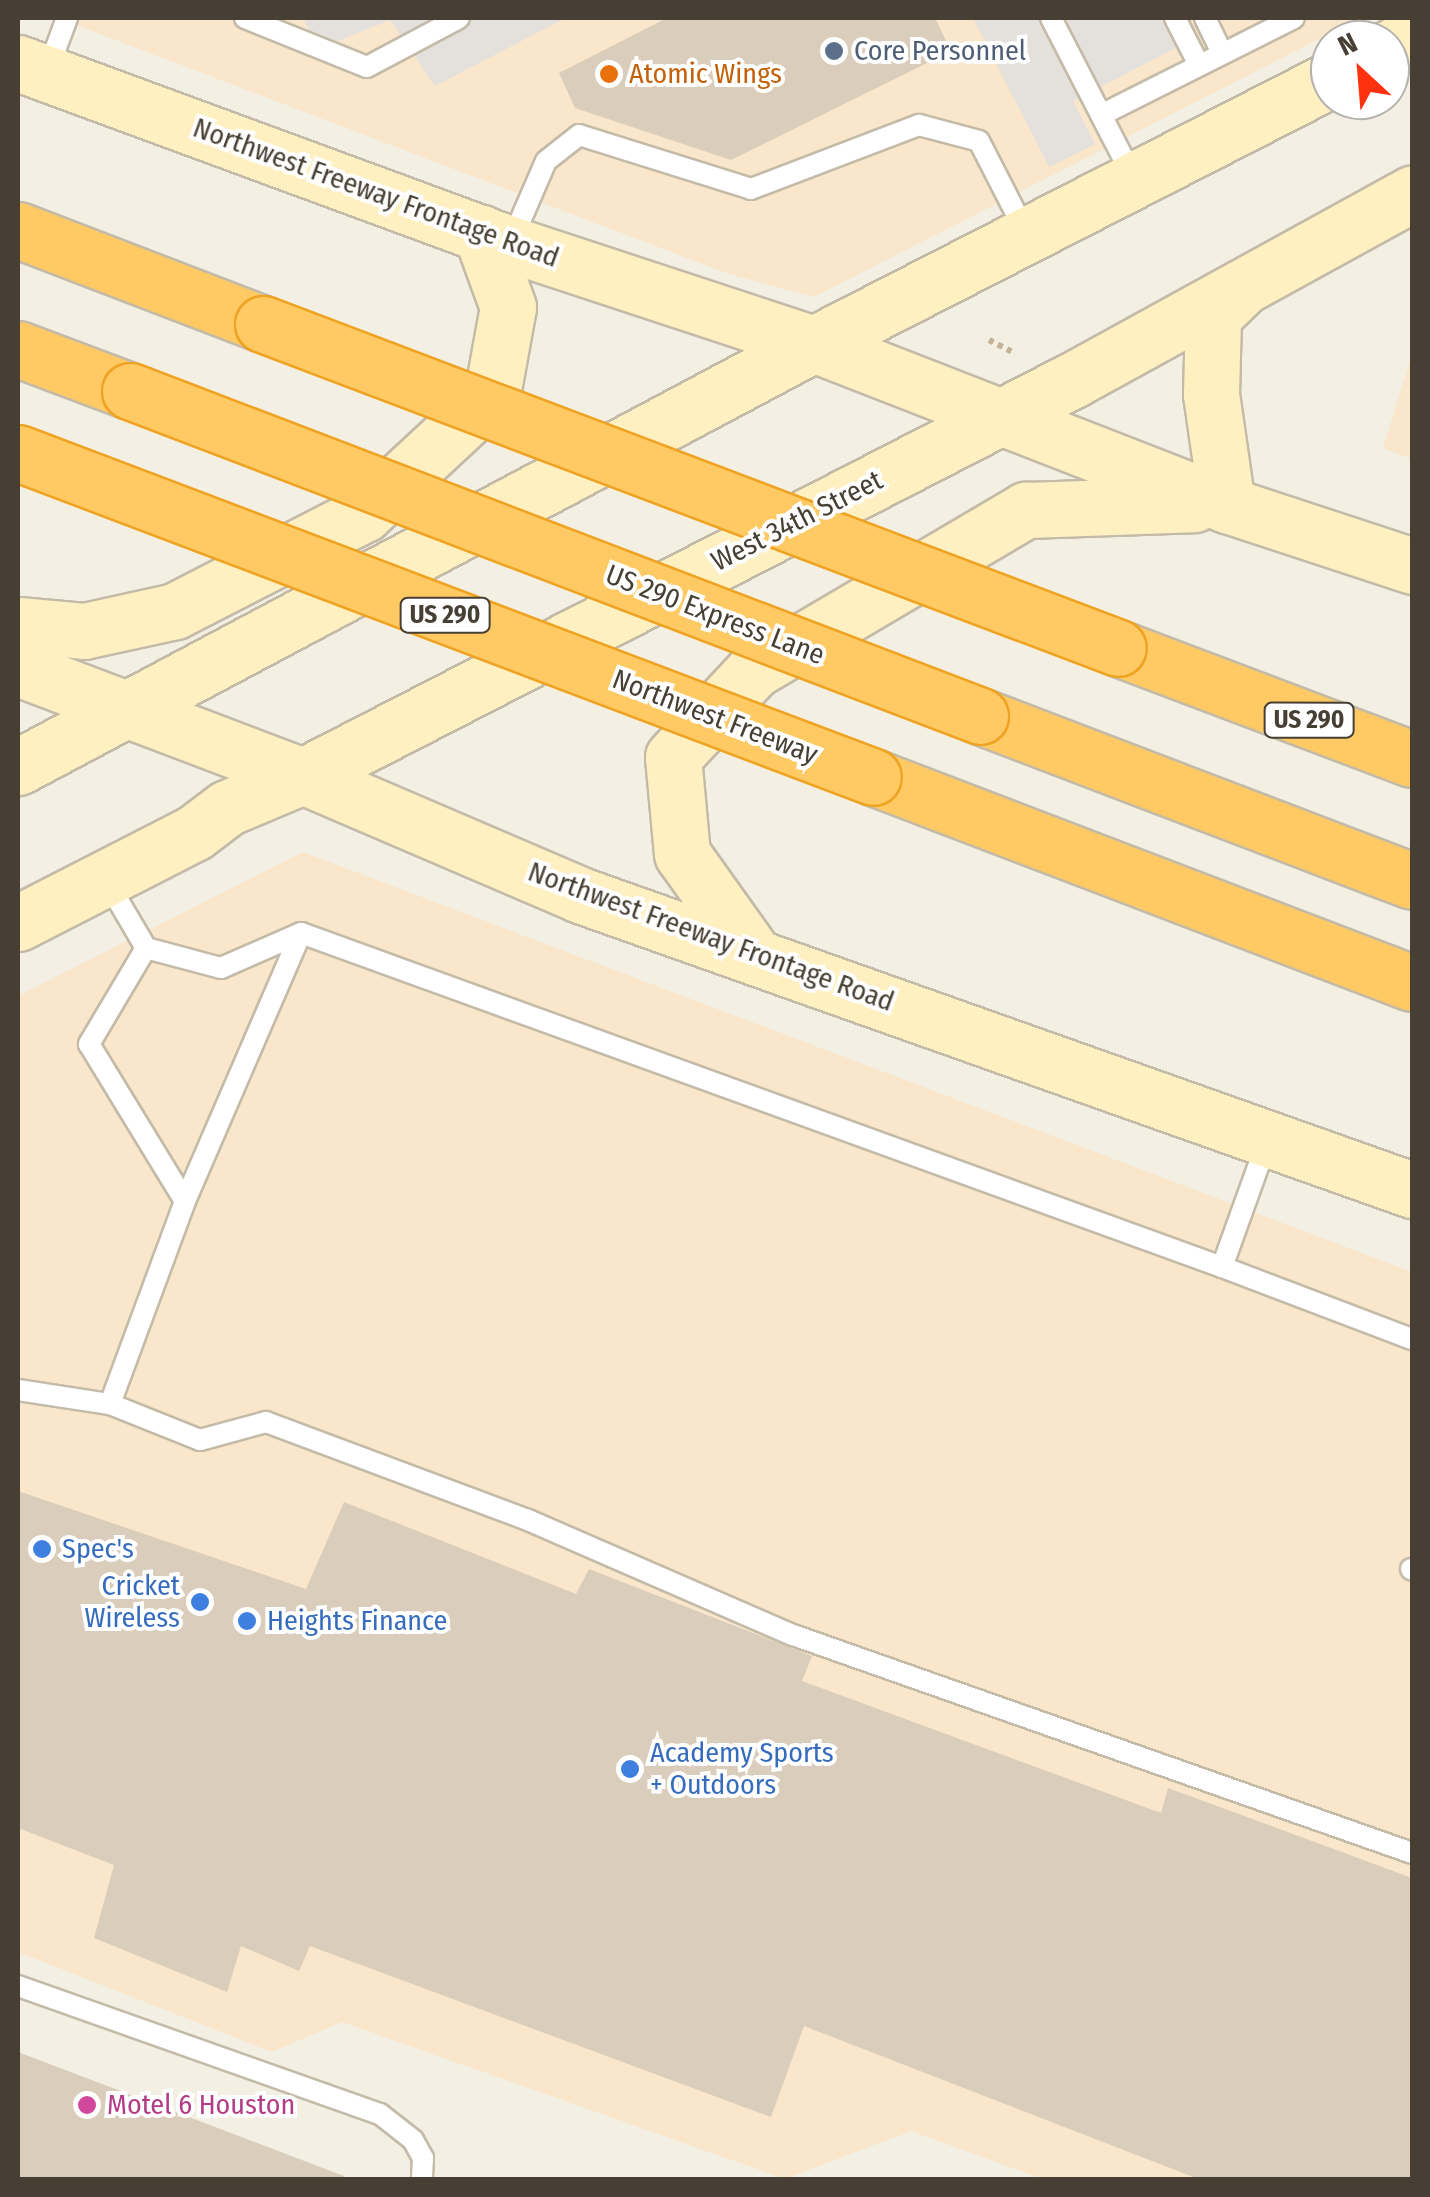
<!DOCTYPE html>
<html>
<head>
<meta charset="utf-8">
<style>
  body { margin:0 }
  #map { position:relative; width:1430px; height:2197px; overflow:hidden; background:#f4efe3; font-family:"Fira Sans Condensed",sans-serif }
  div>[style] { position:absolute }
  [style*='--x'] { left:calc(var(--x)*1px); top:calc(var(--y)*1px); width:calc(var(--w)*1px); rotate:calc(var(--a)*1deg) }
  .commercial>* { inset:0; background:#f9e6cb }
  .parking>* { inset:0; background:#e4e1dd }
  .building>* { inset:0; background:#dacdbb }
  .path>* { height:6px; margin-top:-3px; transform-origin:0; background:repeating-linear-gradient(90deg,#c4b395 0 5px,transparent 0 10px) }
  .roads { filter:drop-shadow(2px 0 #c3baa8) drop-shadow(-2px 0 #c3baa8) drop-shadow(0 2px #c3baa8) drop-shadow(0 -2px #c3baa8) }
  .lane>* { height:20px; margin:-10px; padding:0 10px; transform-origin:10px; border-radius:10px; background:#fff }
  .secondary>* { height:55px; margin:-27.5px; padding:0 27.5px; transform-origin:27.5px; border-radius:27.5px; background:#fff0c2 }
  .highway>* { height:55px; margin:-27.5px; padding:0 27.5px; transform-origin:27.5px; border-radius:27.5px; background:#ffca63 }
  .bridges { filter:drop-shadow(2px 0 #efa322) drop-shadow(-2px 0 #efa322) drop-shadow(0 2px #efa322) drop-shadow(0 -2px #efa322) }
  .highway-bridge>* { height:55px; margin:-27.5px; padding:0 27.5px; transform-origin:27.5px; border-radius:27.5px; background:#ffca63 }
  .dots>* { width:28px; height:28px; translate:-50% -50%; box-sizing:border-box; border:5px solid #fff; border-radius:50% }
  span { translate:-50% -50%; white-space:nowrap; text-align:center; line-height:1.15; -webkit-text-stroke:8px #fff; paint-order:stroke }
  .shield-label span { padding:2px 8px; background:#fff; border:2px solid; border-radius:8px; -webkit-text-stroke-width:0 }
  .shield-label { font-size:25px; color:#473f33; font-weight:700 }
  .service-label { font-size:28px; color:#4e5e75 }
  .left { translate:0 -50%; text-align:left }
  .food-label { font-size:28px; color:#c56008 }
  .street-label { font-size:28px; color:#473f33 }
  .shop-label { font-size:28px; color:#366cbe }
  .right { translate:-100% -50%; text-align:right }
  .hotel-label { font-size:28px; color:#b23c85 }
  .frame { position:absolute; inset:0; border:20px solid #473f33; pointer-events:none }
  .north { position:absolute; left:1310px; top:20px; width:100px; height:100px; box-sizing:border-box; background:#fff; border:2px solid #b5b2ad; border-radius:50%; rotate:334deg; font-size:28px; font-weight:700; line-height:40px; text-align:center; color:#473f33 }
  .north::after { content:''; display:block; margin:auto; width:35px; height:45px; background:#ff320f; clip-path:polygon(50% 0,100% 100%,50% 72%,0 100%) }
</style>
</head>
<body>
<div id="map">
  <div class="commercial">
    <div style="clip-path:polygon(58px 18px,1360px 18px,814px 297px,729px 274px)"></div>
    <div style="clip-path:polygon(1412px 354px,1412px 459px,1383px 448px)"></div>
    <div style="clip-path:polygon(303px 852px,1412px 1272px,1412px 2179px,1043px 2179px,911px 2131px,785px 2179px,342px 2022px,272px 2052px,18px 1952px,18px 996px)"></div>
  </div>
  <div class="parking">
    <div style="clip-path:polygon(303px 18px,566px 18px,435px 86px,390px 20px,318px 49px)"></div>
    <div style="clip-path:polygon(973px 18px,1161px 18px,1176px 48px,1073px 101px,1095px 144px,1049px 167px)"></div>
  </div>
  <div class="building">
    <div style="clip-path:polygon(667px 18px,935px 18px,951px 51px,731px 160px,575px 108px,559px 73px)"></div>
    <div style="clip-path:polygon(18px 1491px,306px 1589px,344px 1502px,576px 1594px,589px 1569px,812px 1656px,802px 1681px,1161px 1813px,1168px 1788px,1412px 1878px,1412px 2180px,1201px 2180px,804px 2026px,771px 2117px,310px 1946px,299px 1971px,241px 1946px,227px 1992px,94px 1938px,114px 1865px,18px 1828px)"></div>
    <div style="clip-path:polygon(18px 2052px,344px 2176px,344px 2180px,18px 2180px)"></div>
  </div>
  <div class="path">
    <div style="--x:989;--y:340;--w:30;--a:27"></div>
  </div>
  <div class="roads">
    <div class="lane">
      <div style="--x:245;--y:18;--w:131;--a:21.9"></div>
      <div style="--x:367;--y:67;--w:104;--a:-28"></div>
      <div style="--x:1051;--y:18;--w:179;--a:62.7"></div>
      <div style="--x:1175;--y:18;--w:53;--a:62.9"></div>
      <div style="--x:1205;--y:18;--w:39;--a:64"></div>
      <div style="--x:47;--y:72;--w:58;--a:-69.7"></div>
      <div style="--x:1101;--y:115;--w:216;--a:-26.7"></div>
      <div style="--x:511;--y:242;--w:88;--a:-66.6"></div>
      <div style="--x:546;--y:161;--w:42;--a:-38.2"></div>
      <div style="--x:579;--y:135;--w:180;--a:17.4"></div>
      <div style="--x:751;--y:189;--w:180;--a:-20.9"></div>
      <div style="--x:919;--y:125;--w:62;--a:14.9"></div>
      <div style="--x:979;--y:141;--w:103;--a:62.9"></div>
      <div style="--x:106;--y:880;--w:79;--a:59.5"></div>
      <div style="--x:146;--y:948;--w:78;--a:14.9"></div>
      <div style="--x:221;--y:968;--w:87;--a:-23.6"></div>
      <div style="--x:301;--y:933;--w:980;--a:19.93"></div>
      <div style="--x:1222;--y:1267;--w:133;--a:-70.2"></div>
      <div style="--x:146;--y:948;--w:112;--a:120.7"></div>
      <div style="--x:89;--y:1044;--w:184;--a:58.6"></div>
      <div style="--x:185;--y:1201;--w:292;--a:-66.6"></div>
      <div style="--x:1222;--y:1267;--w:203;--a:20.8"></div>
      <div style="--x:18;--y:1390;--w:93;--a:8.7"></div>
      <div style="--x:110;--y:1404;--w:97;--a:21.8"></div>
      <div style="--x:200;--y:1440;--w:68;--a:-15.3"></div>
      <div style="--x:266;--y:1422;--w:280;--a:20.5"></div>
      <div style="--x:528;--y:1520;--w:289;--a:23.5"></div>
      <div style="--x:793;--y:1635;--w:656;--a:19.4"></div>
      <div style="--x:110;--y:1404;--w:216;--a:-69.7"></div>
      <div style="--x:1411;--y:1569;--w:1;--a:45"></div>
      <div style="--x:18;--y:1986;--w:384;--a:19.5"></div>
      <div style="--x:380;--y:2114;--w:42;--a:38.2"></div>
      <div style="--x:413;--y:2140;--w:21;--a:61"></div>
      <div style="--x:423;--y:2158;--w:22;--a:93"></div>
    </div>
    <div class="secondary">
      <div style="--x:1390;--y:48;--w:25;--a:-29"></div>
      <div style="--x:18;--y:63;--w:524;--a:20.2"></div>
      <div style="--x:510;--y:244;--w:320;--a:18.2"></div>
      <div style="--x:814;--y:344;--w:443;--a:21.3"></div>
      <div style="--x:1227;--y:505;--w:195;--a:18.2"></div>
      <div style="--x:1227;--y:505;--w:112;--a:-98.2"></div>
      <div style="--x:1211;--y:394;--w:78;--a:-88.5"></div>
      <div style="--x:1213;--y:316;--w:42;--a:-44"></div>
      <div style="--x:18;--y:625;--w:66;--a:5.2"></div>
      <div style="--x:84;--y:631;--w:93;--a:-12.4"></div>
      <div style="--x:175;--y:611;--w:212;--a:-27.2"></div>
      <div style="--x:364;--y:514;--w:175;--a:-42.9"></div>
      <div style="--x:492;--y:395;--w:89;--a:-79.7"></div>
      <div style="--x:508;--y:307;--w:79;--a:-110"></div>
      <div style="--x:18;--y:668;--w:305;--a:20.8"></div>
      <div style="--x:303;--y:776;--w:301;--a:23.2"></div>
      <div style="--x:580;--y:895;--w:883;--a:19.52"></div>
      <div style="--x:18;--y:767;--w:901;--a:-27.99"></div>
      <div style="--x:814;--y:344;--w:580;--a:-27.1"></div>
      <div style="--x:18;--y:923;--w:198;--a:-27.1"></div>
      <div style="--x:194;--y:833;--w:41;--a:-37.1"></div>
      <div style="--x:227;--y:808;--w:82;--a:-22.8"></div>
      <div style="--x:303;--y:776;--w:866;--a:-27.22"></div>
      <div style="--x:1073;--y:380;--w:387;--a:-28.8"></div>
      <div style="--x:752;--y:952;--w:120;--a:-125.5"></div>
      <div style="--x:682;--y:854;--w:97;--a:-95.3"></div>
      <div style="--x:673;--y:757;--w:119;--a:-47"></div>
      <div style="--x:754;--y:670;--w:316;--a:-30.5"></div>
      <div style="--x:1026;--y:510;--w:168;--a:-2"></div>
    </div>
    <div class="highway">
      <div style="--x:18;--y:230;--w:262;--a:21"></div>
      <div style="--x:18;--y:349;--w:120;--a:20.6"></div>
      <div style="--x:1118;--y:648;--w:314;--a:20.7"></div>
      <div style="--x:980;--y:716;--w:462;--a:20.9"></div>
      <div style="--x:873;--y:777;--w:577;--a:20.92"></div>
    </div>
  </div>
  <div class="bridges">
    <div class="highway-bridge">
      <div style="--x:263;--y:324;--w:914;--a:20.75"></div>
      <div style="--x:130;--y:391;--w:910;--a:20.92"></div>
      <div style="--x:18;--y:453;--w:914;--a:20.75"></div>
    </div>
  </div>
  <div class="dots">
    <div style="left:834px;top:51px;background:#5c6f8a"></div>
    <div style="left:609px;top:74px;background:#e8710a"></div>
    <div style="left:42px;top:1549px;background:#3f7fe0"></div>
    <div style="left:200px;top:1602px;background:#3f7fe0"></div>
    <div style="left:247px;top:1621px;background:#3f7fe0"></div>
    <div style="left:630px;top:1769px;background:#3f7fe0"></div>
    <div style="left:87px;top:2105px;background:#d1479c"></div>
  </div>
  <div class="shield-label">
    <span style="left:445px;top:615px">US 290</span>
    <span style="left:1309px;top:720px">US 290</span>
  </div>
  <div class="service-label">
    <span class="left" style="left:854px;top:51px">Core Personnel</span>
  </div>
  <div class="food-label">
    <span class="left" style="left:629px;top:74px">Atomic Wings</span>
  </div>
  <div class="street-label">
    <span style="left:376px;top:193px;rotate:20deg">Northwest Freeway Frontage Road</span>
    <span style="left:797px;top:521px;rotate:-27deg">West 34th Street</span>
    <span style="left:715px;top:615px;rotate:21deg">US 290 Express Lane</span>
    <span style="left:715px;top:717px;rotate:21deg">Northwest Freeway</span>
    <span style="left:711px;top:937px;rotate:20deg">Northwest Freeway Frontage Road</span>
  </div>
  <div class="shop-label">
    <span class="left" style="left:62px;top:1549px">Spec's</span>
    <span class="right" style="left:180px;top:1602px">Cricket<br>Wireless</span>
    <span class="left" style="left:267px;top:1621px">Heights Finance</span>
    <span class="left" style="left:650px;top:1769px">Academy Sports<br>+ Outdoors</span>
  </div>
  <div class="hotel-label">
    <span class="left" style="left:107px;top:2105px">Motel 6 Houston</span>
  </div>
  <div class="frame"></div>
  <div class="north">N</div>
</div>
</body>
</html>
